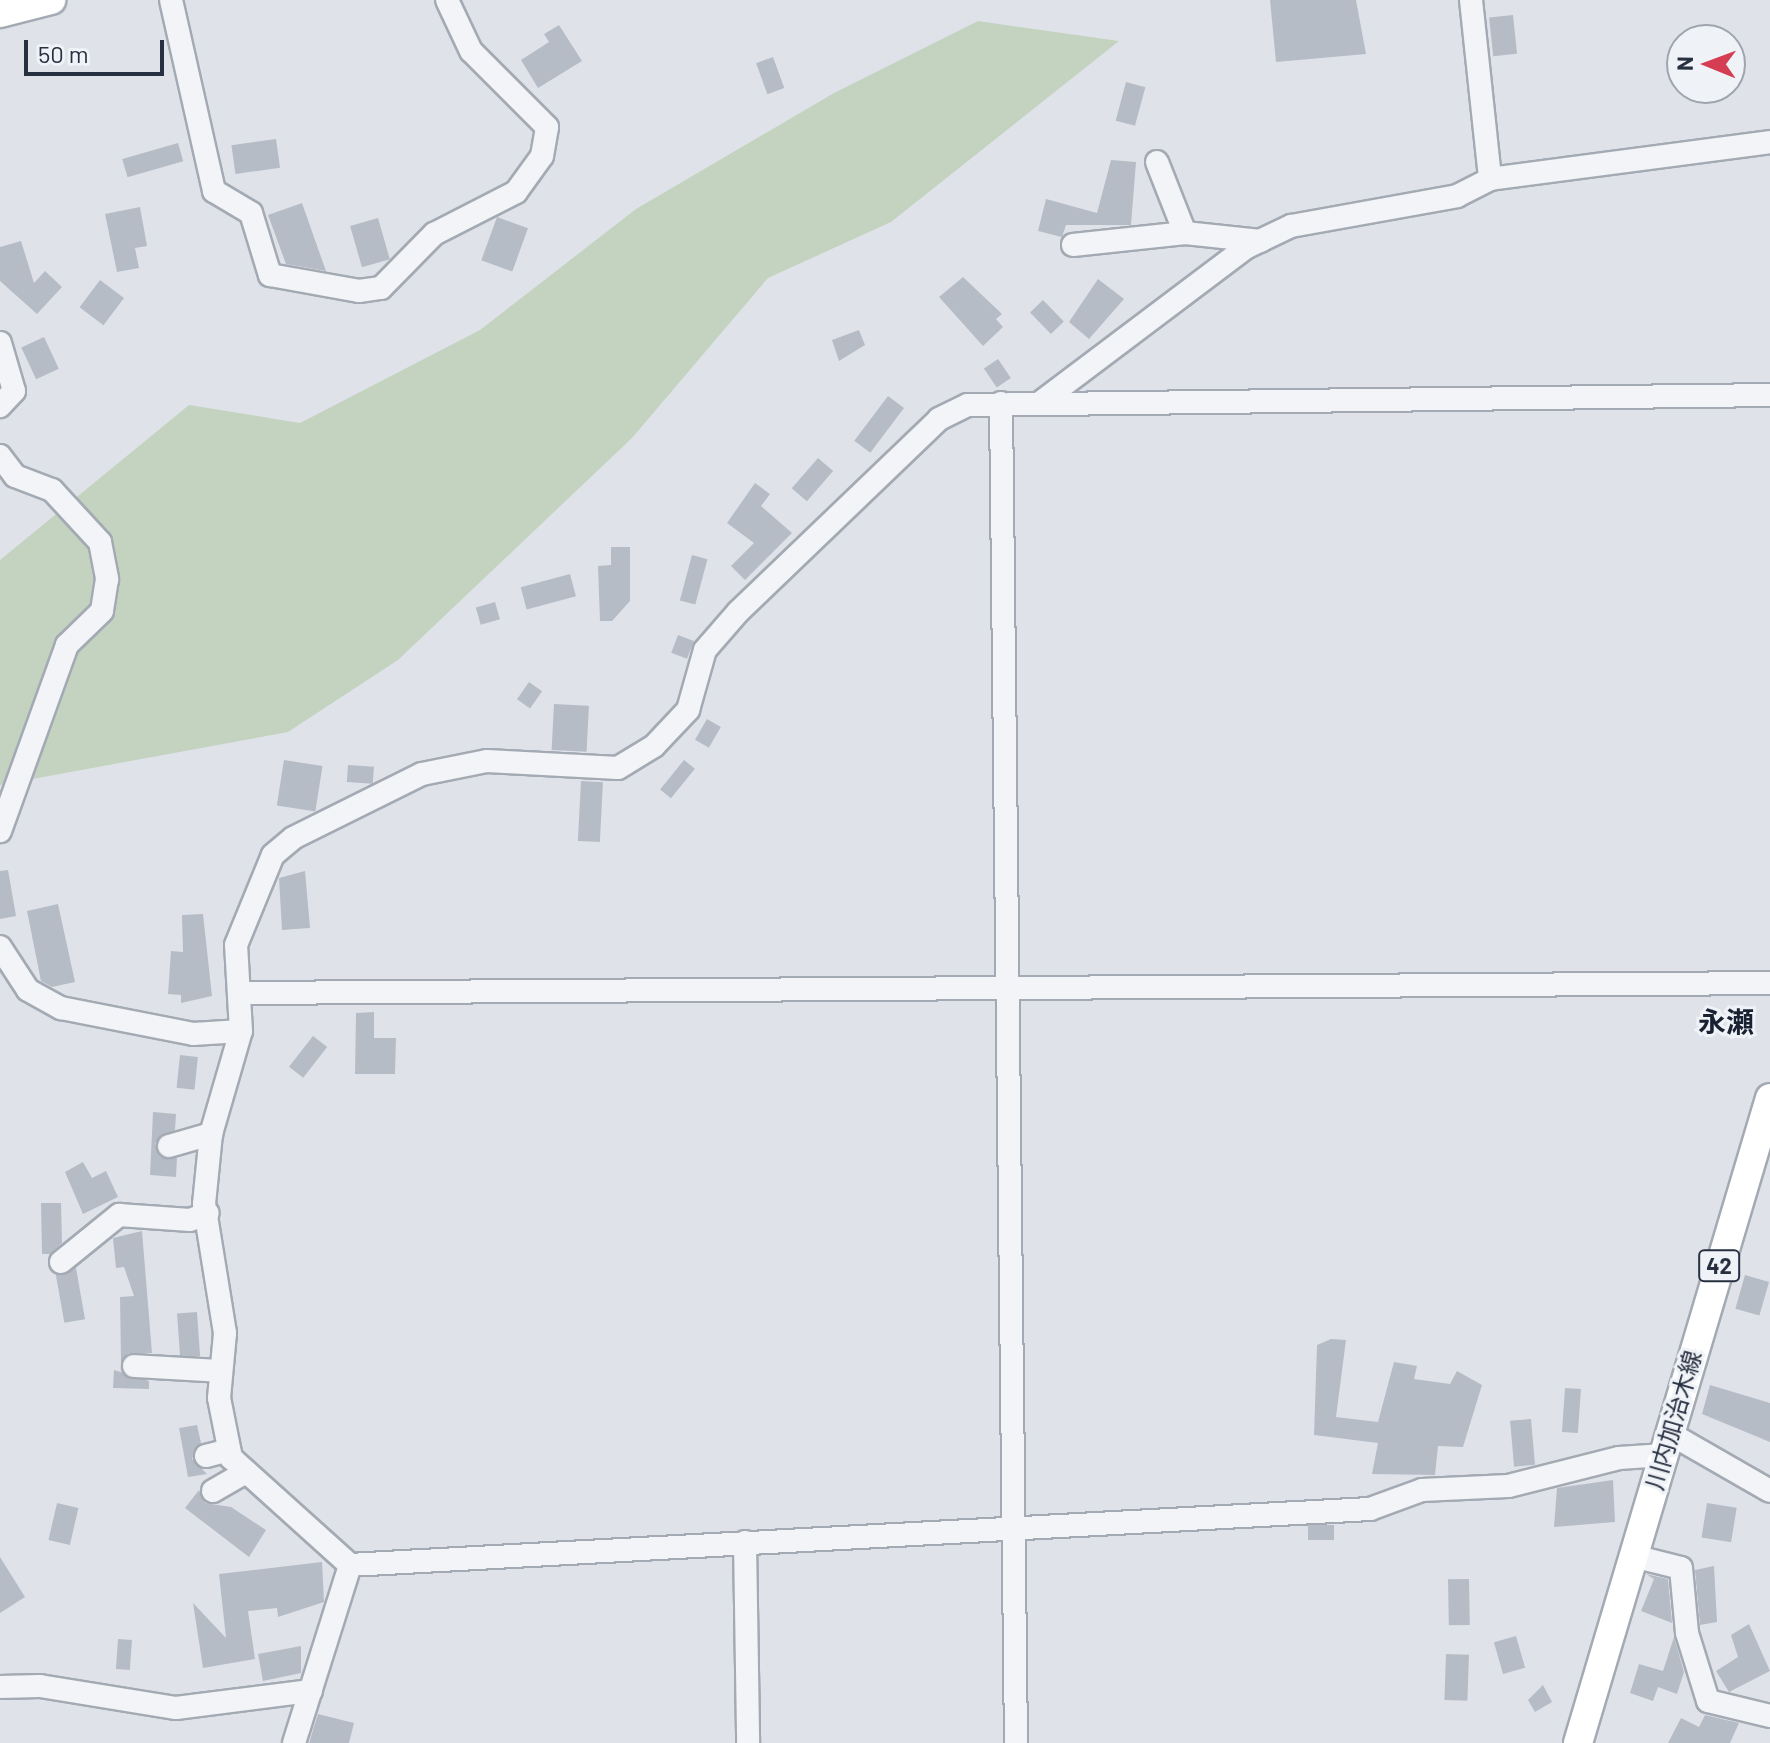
<!DOCTYPE html>
<html>
<head>
<meta charset="utf-8">
<style>
  body { margin:0 }
  #map { position:relative; width:1770px; height:1743px; overflow:hidden; background:#dfe3e9; font-family:Barlow,"Noto Sans JP",sans-serif }
  div>[style] { position:absolute }
  [style*='--x'] { left:calc(var(--x)*1px); top:calc(var(--y)*1px); width:calc(var(--w)*1px); rotate:calc(var(--a)*1deg) }
  .green>* { inset:0; background:#c4d3c0 }
  .building>* { inset:0; background:#b6bcc6; transform-origin:0 0 }
  .roads { filter:drop-shadow(2px 0 #a4aab3) drop-shadow(-2px 0 #a4aab3) drop-shadow(0 2px #a4aab3) drop-shadow(0 -2px #a4aab3) }
  .minor>* { height:22px; margin:-11px; padding:0 11px; transform-origin:11px; border-radius:11px; background:#f2f4f7 }
  .major>* { height:28px; margin:-14px; padding:0 14px; transform-origin:14px; border-radius:14px; background:#fff }
  span { translate:-50% -50%; white-space:nowrap; text-align:center; line-height:1.15; -webkit-text-stroke:6px #eff2f6; paint-order:stroke }
  .shield-label span { padding:2px 6px; background:#eff2f6; border:2px solid; border-radius:6px; -webkit-text-stroke-width:0 }
  .shield-label { font-size:22px; color:#273041; font-weight:700 }
  .street-label { font-size:24px; color:#273041 }
  .quarter-label { font-size:28px; color:#192132; font-weight:700 }
  .north { position:absolute; left:1666px; top:24px; width:80px; height:80px; box-sizing:border-box; background:#eff2f6; border:2px solid #9fa4ae; border-radius:50%; rotate:271deg; font-size:22px; font-weight:700; line-height:32px; text-align:center; color:#273041 }
  .north::after { content:''; display:block; margin:auto; width:28px; height:36px; background:#d53d53; clip-path:polygon(50% 0,100% 100%,50% 72%,0 100%) }
  .scale { position:absolute; left:24px; top:40px; width:140px; height:36px; box-sizing:border-box; border:4px solid #273041; border-top:0; padding-left:10px; font-size:24px; line-height:28px; white-space:nowrap; color:#273041; -webkit-text-stroke:6px #eff2f6; paint-order:stroke }
</style>
</head>
<body>
<div id="map">
  <div class="green">
    <div style="clip-path:polygon(978px 21px,1119px 41px,891px 222px,768px 278px,632px 438px,398px 660px,288px 732px,0 785px,0 560px,189px 405px,300px 423px,480px 330px,636px 209px,834px 93px)"></div>
  </div>
  <div class="building">
    <div style="clip-path:polygon(1270px 0,1356px 0,1366px 54px,1276px 62px)"></div>
    <div style="left:1513px;top:15px;width:39px;height:24px;rotate:84deg"></div>
    <div style="clip-path:polygon(559px 25px,582px 61px,538px 88px,521px 60px,549px 42px,544px 34px)"></div>
    <div style="left:773px;top:57px;width:33px;height:18px;rotate:70deg"></div>
    <div style="left:1126px;top:82px;width:20px;height:40px;rotate:15deg"></div>
    <div style="left:276px;top:139px;width:29px;height:45px;rotate:82deg"></div>
    <div style="left:178px;top:143px;width:19px;height:58px;rotate:74deg"></div>
    <div style="clip-path:polygon(1111px 160px,1136px 162px,1131px 225px,1066px 225px,1062px 237px,1038px 231px,1046px 199px,1097px 213px)"></div>
    <div style="clip-path:polygon(302px 203px,315px 240px,326px 271px,286px 264px,268px 215px)"></div>
    <div style="clip-path:polygon(140px 207px,147px 246px,135px 248px,139px 268px,117px 272px,105px 214px)"></div>
    <div style="left:497px;top:217px;width:33px;height:46px;rotate:20deg"></div>
    <div style="left:378px;top:218px;width:43px;height:29px;rotate:74deg"></div>
    <div style="clip-path:polygon(21px 241px,34px 283px,45px 271px,62px 287px,37px 314px,0 281px,0 247px)"></div>
    <div style="clip-path:polygon(963px 277px,1002px 314px,996px 319px,1003px 327px,983px 346px,939px 297px)"></div>
    <div style="clip-path:polygon(1098px 279px,1124px 299px,1089px 339px,1069px 322px)"></div>
    <div style="left:100px;top:280px;width:30px;height:34px;rotate:37deg"></div>
    <div style="left:1043px;top:300px;width:30px;height:18px;rotate:46deg"></div>
    <div style="clip-path:polygon(859px 330px,865px 345px,839px 361px,832px 340px)"></div>
    <div style="left:44px;top:337px;width:35px;height:25px;rotate:65deg"></div>
    <div style="left:998px;top:359px;width:23px;height:17px;rotate:56deg"></div>
    <div style="left:888px;top:396px;width:20px;height:56px;rotate:37deg"></div>
    <div style="left:818px;top:458px;width:20px;height:40px;rotate:41deg"></div>
    <div style="clip-path:polygon(755px 483px,770px 494px,761px 506px,792px 533px,745px 580px,731px 566px,754px 543px,727px 523px)"></div>
    <div style="clip-path:polygon(611px 547px,630px 547px,630px 601px,612px 621px,600px 621px,598px 566px,611px 565px)"></div>
    <div style="left:692px;top:555px;width:16px;height:47px;rotate:15deg"></div>
    <div style="left:570px;top:574px;width:23px;height:51px;rotate:75deg"></div>
    <div style="left:495px;top:602px;width:18px;height:20px;rotate:74deg"></div>
    <div style="left:678px;top:635px;width:17px;height:19px;rotate:21deg"></div>
    <div style="left:529px;top:682px;width:16px;height:21px;rotate:35deg"></div>
    <div style="left:554px;top:704px;width:35px;height:46px;rotate:3deg"></div>
    <div style="left:707px;top:719px;width:16px;height:24px;rotate:30deg"></div>
    <div style="left:284px;top:760px;width:39px;height:46px;rotate:9deg"></div>
    <div style="left:684px;top:760px;width:14px;height:38px;rotate:39deg"></div>
    <div style="left:348px;top:765px;width:26px;height:17px;rotate:4deg"></div>
    <div style="left:581px;top:781px;width:22px;height:60px;rotate:3deg"></div>
    <div style="clip-path:polygon(8px 870px,16px 916px,0 919px,0 871px)"></div>
    <div style="clip-path:polygon(305px 871px,310px 928px,282px 930px,279px 878px)"></div>
    <div style="clip-path:polygon(58px 904px,75px 982px,52px 987px,41px 981px,27px 911px)"></div>
    <div style="clip-path:polygon(203px 914px,212px 996px,181px 1003px,181px 995px,168px 994px,171px 951px,183px 952px,182px 915px)"></div>
    <div style="clip-path:polygon(374px 1012px,374px 1038px,396px 1038px,395px 1074px,355px 1074px,356px 1013px)"></div>
    <div style="left:313px;top:1036px;width:18px;height:39px;rotate:38deg"></div>
    <div style="left:180px;top:1055px;width:18px;height:33px;rotate:6deg"></div>
    <div style="clip-path:polygon(153px 1112px,176px 1114px,175px 1130px,155px 1143px,160px 1157px,177px 1158px,176px 1177px,150px 1175px)"></div>
    <div style="clip-path:polygon(83px 1162px,92px 1178px,106px 1171px,118px 1197px,83px 1214px,65px 1172px)"></div>
    <div style="clip-path:polygon(41px 1203px,61px 1203px,62px 1243px,50px 1254px,42px 1254px)"></div>
    <div style="clip-path:polygon(142px 1231px,152px 1353px,128px 1353px,121px 1362px,120px 1297px,134px 1296px,124px 1267px,116px 1268px,113px 1238px)"></div>
    <div style="left:76px;top:1268px;width:52px;height:21px;rotate:80deg"></div>
    <div style="left:1745px;top:1275px;width:25px;height:35px;rotate:16deg"></div>
    <div style="left:197px;top:1312px;width:44px;height:20px;rotate:86deg"></div>
    <div style="clip-path:polygon(1331px 1339px,1346px 1340px,1336px 1417px,1378px 1422px,1394px 1362px,1417px 1366px,1414px 1379px,1450px 1384px,1457px 1371px,1482px 1385px,1463px 1447px,1438px 1446px,1435px 1475px,1372px 1474px,1378px 1443px,1314px 1435px,1317px 1345px)"></div>
    <div style="clip-path:polygon(114px 1370px,149px 1381px,149px 1389px,113px 1388px)"></div>
    <div style="clip-path:polygon(1710px 1385px,1770px 1403px,1770px 1442px,1702px 1414px)"></div>
    <div style="left:1565px;top:1388px;width:16px;height:44px;rotate:4deg"></div>
    <div style="left:1531px;top:1419px;width:46px;height:21px;rotate:85deg"></div>
    <div style="clip-path:polygon(197px 1425px,201px 1443px,192px 1459px,207px 1474px,188px 1477px,179px 1428px)"></div>
    <div style="clip-path:polygon(1613px 1480px,1615px 1522px,1554px 1527px,1557px 1488px)"></div>
    <div style="clip-path:polygon(199px 1490px,205px 1503px,231px 1507px,266px 1530px,249px 1557px,185px 1508px)"></div>
    <div style="left:57px;top:1503px;width:22px;height:38px;rotate:13deg"></div>
    <div style="left:1707px;top:1503px;width:30px;height:35px;rotate:9deg"></div>
    <div style="left:1334px;top:1525px;width:15px;height:26px;rotate:90deg"></div>
    <div style="clip-path:polygon(0 1557px,25px 1597px,0 1613px)"></div>
    <div style="clip-path:polygon(322px 1562px,324px 1602px,278px 1617px,277px 1608px,248px 1611px,255px 1659px,203px 1668px,193px 1603px,226px 1638px,219px 1574px)"></div>
    <div style="clip-path:polygon(1714px 1566px,1717px 1622px,1700px 1625px,1695px 1570px)"></div>
    <div style="clip-path:polygon(1646px 1574px,1668px 1579px,1672px 1623px,1641px 1611px,1654px 1579px)"></div>
    <div style="left:1469px;top:1579px;width:46px;height:21px;rotate:89deg"></div>
    <div style="clip-path:polygon(1749px 1624px,1770px 1671px,1729px 1692px,1716px 1671px,1738px 1657px,1731px 1635px)"></div>
    <div style="left:1516px;top:1636px;width:33px;height:23px;rotate:74deg"></div>
    <div style="clip-path:polygon(1674px 1637px,1684px 1672px,1677px 1694px,1658px 1687px,1653px 1701px,1630px 1693px,1639px 1664px,1663px 1671px)"></div>
    <div style="left:118px;top:1639px;width:14px;height:30px;rotate:4deg"></div>
    <div style="clip-path:polygon(301px 1646px,301px 1673px,263px 1681px,258px 1654px)"></div>
    <div style="left:1446px;top:1654px;width:23px;height:46px;rotate:2deg"></div>
    <div style="clip-path:polygon(1543px 1685px,1552px 1702px,1535px 1712px,1528px 1700px)"></div>
    <div style="clip-path:polygon(318px 1714px,354px 1723px,349px 1743px,309px 1743px)"></div>
    <div style="clip-path:polygon(1705px 1715px,1739px 1723px,1730px 1743px,1668px 1743px,1681px 1718px,1699px 1727px)"></div>
  </div>
  <div class="roads">
    <div class="minor">
      <div style="--x:171;--y:0;--w:196;--a:77.3"></div>
      <div style="--x:214;--y:191;--w:43;--a:30.7"></div>
      <div style="--x:251;--y:213;--w:65;--a:73"></div>
      <div style="--x:270;--y:275;--w:90;--a:10.2"></div>
      <div style="--x:359;--y:291;--w:22;--a:-8"></div>
      <div style="--x:381;--y:288;--w:76;--a:-45.5"></div>
      <div style="--x:434;--y:234;--w:92;--a:-27.1"></div>
      <div style="--x:516;--y:192;--w:44;--a:-54.2"></div>
      <div style="--x:542;--y:156;--w:29;--a:-80"></div>
      <div style="--x:547;--y:127;--w:107;--a:-135"></div>
      <div style="--x:471;--y:51;--w:56;--a:-115.2"></div>
      <div style="--x:1471;--y:0;--w:180;--a:83.9"></div>
      <div style="--x:1157;--y:162;--w:76;--a:68.5"></div>
      <div style="--x:1073;--y:245;--w:113;--a:-6.1"></div>
      <div style="--x:1185;--y:233;--w:76;--a:6"></div>
      <div style="--x:0;--y:343;--w:50;--a:73.7"></div>
      <div style="--x:14;--y:391;--w:21;--a:133"></div>
      <div style="--x:1041;--y:402;--w:258;--a:-37"></div>
      <div style="--x:1247;--y:247;--w:49;--a:-25.5"></div>
      <div style="--x:1291;--y:226;--w:169;--a:-10.2"></div>
      <div style="--x:1457;--y:196;--w:37;--a:-27"></div>
      <div style="--x:1490;--y:179;--w:282;--a:-7.5"></div>
      <div style="--x:1001;--y:403;--w:1340;--a:89.36"></div>
      <div style="--x:0;--y:456;--w:25;--a:53"></div>
      <div style="--x:15;--y:476;--w:40;--a:21"></div>
      <div style="--x:52;--y:490;--w:71;--a:47.3"></div>
      <div style="--x:100;--y:542;--w:38;--a:79"></div>
      <div style="--x:107;--y:579;--w:32;--a:99"></div>
      <div style="--x:102;--y:611;--w:49;--a:135.8"></div>
      <div style="--x:67;--y:645;--w:198;--a:109.8"></div>
      <div style="--x:0;--y:947;--w:51;--a:56.9"></div>
      <div style="--x:28;--y:990;--w:38;--a:29"></div>
      <div style="--x:61;--y:1008;--w:135;--a:11.1"></div>
      <div style="--x:193;--y:1034;--w:48;--a:-3.6"></div>
      <div style="--x:240;--y:993;--w:1530;--a:-0.37"></div>
      <div style="--x:169;--y:1146;--w:44;--a:-15.9"></div>
      <div style="--x:61;--y:1262;--w:75;--a:-39"></div>
      <div style="--x:119;--y:1215;--w:71;--a:4"></div>
      <div style="--x:190;--y:1220;--w:19;--a:-21"></div>
      <div style="--x:134;--y:1366;--w:87;--a:3.3"></div>
      <div style="--x:1669;--y:1433;--w:116;--a:29.9"></div>
      <div style="--x:1664;--y:1455;--w:45;--a:176.2"></div>
      <div style="--x:1619;--y:1458;--w:114;--a:165.8"></div>
      <div style="--x:1508;--y:1486;--w:86;--a:177.3"></div>
      <div style="--x:1422;--y:1490;--w:55;--a:159.9"></div>
      <div style="--x:1370;--y:1509;--w:1022;--a:176.86"></div>
      <div style="--x:350;--y:1565;--w:160;--a:-138"></div>
      <div style="--x:231;--y:1458;--w:61;--a:-101.3"></div>
      <div style="--x:219;--y:1398;--w:65;--a:-84.7"></div>
      <div style="--x:225;--y:1333;--w:131;--a:-99.2"></div>
      <div style="--x:204;--y:1204;--w:70;--a:-84.3"></div>
      <div style="--x:211;--y:1134;--w:107;--a:-73.8"></div>
      <div style="--x:241;--y:1031;--w:86;--a:-93.3"></div>
      <div style="--x:236;--y:945;--w:97;--a:-67.7"></div>
      <div style="--x:273;--y:855;--w:26;--a:-40"></div>
      <div style="--x:293;--y:838;--w:144;--a:-26.4"></div>
      <div style="--x:422;--y:774;--w:66;--a:-11.3"></div>
      <div style="--x:487;--y:761;--w:131;--a:3.1"></div>
      <div style="--x:618;--y:768;--w:42;--a:-31.4"></div>
      <div style="--x:654;--y:746;--w:50;--a:-46.6"></div>
      <div style="--x:688;--y:710;--w:62;--a:-74.2"></div>
      <div style="--x:705;--y:650;--w:50;--a:-49"></div>
      <div style="--x:738;--y:612;--w:279;--a:-43.8"></div>
      <div style="--x:939;--y:419;--w:32;--a:-26"></div>
      <div style="--x:968;--y:405;--w:802;--a:-0.71"></div>
      <div style="--x:206;--y:1456;--w:24;--a:-15"></div>
      <div style="--x:213;--y:1491;--w:38;--a:-30"></div>
      <div style="--x:745;--y:1542;--w:201;--a:89.1"></div>
      <div style="--x:1633;--y:1556;--w:49;--a:14"></div>
      <div style="--x:1681;--y:1568;--w:65;--a:84.7"></div>
      <div style="--x:1687;--y:1633;--w:71;--a:72.8"></div>
      <div style="--x:1708;--y:1701;--w:64;--a:13.6"></div>
      <div style="--x:0;--y:1687;--w:40;--a:-1.4"></div>
      <div style="--x:40;--y:1686;--w:138;--a:9.2"></div>
      <div style="--x:176;--y:1708;--w:136;--a:-7.2"></div>
      <div style="--x:294;--y:1743;--w:187;--a:-72.5"></div>
    </div>
    <div class="major">
      <div style="--x:0;--y:13;--w:53;--a:-14.3"></div>
      <div style="--x:1578;--y:1743;--w:673;--a:-73.42"></div>
    </div>
  </div>
  <div class="shield-label">
    <span style="left:1719px;top:1266px">42</span>
  </div>
  <div class="street-label">
    <span style="left:1673px;top:1420px;rotate:-74deg">川内加治木線</span>
  </div>
  <div class="quarter-label">
    <span style="left:1726px;top:1021px">永瀬</span>
  </div>
  <div class="north">N</div>
  <div class="scale">50 m</div>
</div>
</body>
</html>
